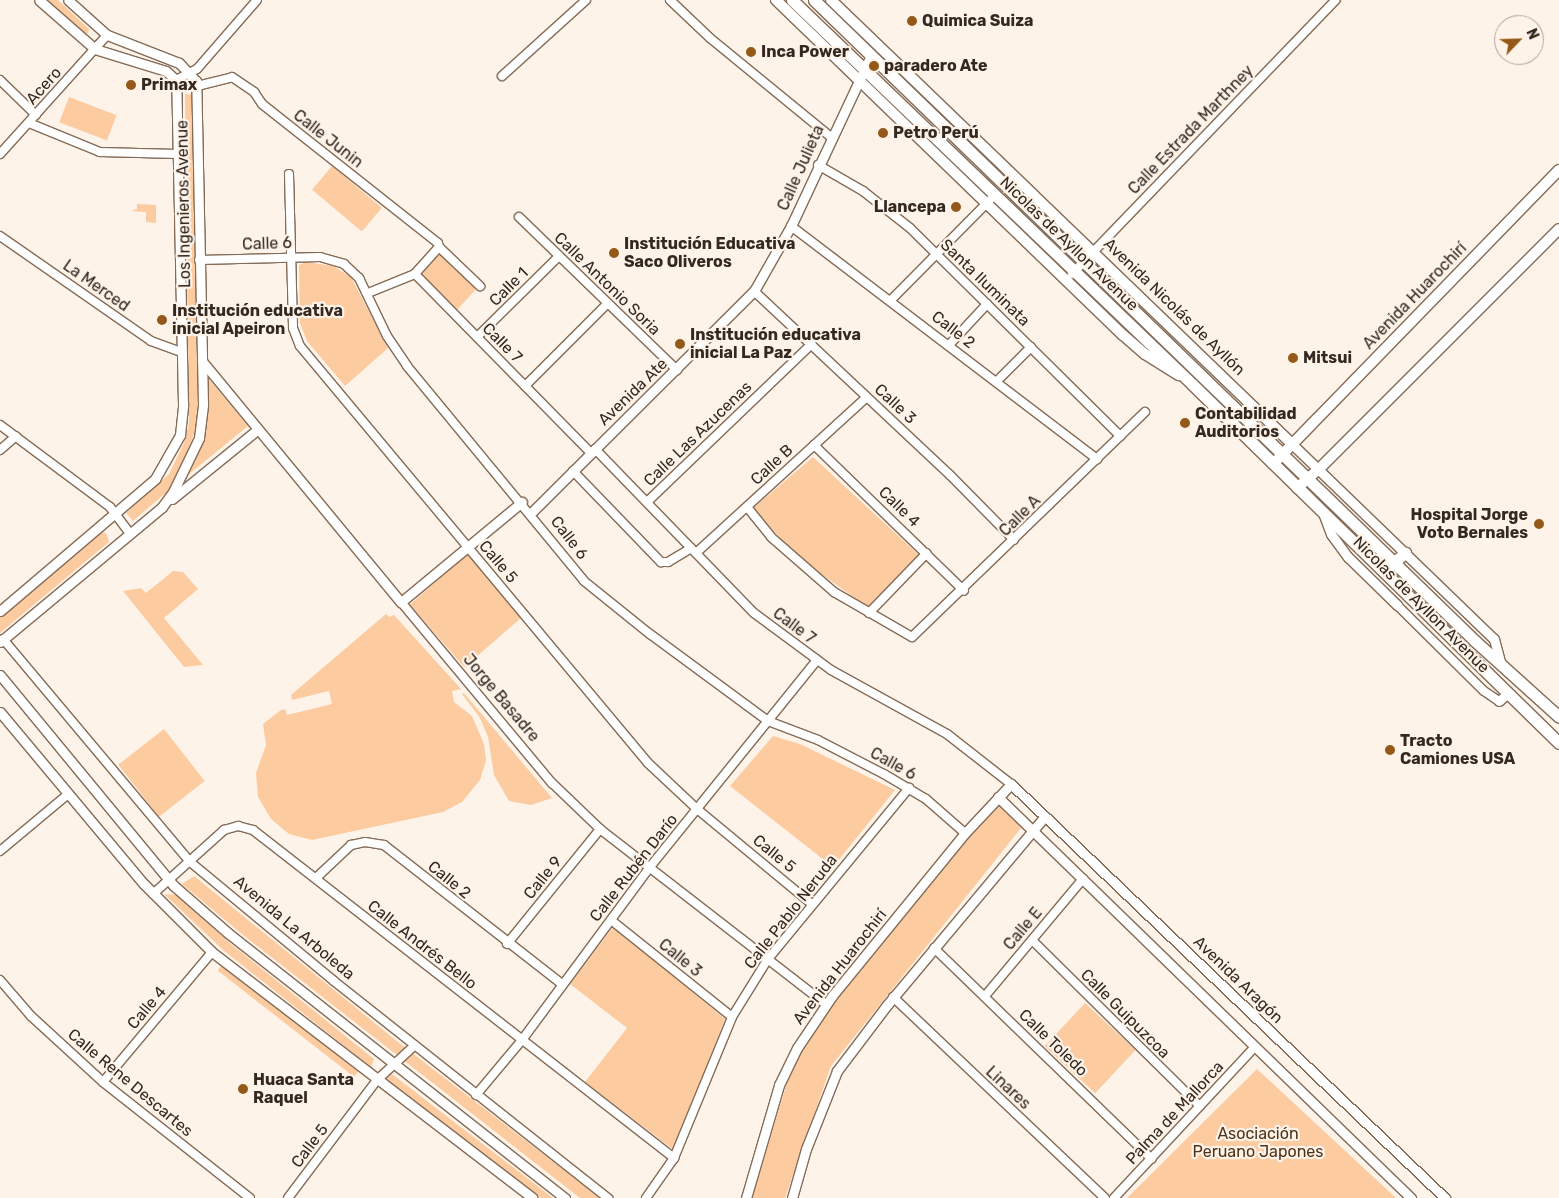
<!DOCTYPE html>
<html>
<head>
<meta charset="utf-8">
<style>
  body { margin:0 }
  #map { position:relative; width:1559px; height:1198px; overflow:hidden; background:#fef3e9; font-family:Rubik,sans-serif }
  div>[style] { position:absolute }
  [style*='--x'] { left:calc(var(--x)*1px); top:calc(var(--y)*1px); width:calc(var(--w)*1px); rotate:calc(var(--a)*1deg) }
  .green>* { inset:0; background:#fdcba0; transform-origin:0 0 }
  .roads { filter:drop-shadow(1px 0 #846c58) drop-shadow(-1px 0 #846c58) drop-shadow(0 1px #846c58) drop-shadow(0 -1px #846c58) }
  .minor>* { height:8px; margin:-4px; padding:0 4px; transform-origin:4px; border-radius:4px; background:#fff }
  .tertiary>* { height:9px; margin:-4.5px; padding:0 4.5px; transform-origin:4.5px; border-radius:4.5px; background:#fff }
  .secondary>* { height:10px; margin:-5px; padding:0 5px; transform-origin:5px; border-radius:5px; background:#fff }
  .primary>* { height:11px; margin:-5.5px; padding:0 5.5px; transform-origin:5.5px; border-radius:5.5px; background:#fff }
  .dots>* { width:14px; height:14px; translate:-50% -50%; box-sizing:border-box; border:2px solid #fef3e9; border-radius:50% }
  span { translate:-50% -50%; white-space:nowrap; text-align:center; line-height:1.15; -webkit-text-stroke:4.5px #fef3e9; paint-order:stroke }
  .poi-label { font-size:16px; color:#342921; font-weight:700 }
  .left { translate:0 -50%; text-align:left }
  .right { translate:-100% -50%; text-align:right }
  .street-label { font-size:16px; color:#342921 }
  .park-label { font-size:16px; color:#4f3318 }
  .north { position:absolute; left:1494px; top:15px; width:50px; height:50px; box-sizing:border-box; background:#fef3e9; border:1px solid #ada299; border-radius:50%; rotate:66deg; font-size:14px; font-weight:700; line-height:20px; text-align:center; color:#342921 }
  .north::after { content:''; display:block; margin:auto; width:18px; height:22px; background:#945919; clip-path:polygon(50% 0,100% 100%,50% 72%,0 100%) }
</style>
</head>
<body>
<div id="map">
  <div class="green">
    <div style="clip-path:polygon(46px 0,58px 0,89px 29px,88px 33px,85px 35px)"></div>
    <div style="clip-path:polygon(185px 94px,193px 95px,198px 424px,178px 475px,168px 491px,133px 521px,126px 513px,169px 474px,184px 443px,189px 423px)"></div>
    <div style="left:69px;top:97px;width:51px;height:27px;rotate:21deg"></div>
    <div style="left:332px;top:166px;width:65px;height:31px;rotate:40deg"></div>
    <div style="clip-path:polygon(137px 204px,156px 205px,156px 223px,146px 222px,146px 212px,131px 211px,137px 209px)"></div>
    <div style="clip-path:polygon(440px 250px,479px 286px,456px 311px,422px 274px)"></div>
    <div style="clip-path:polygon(306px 262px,333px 266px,351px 277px,388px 348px,345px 386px,307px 341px,300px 323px,299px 265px)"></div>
    <div style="clip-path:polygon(208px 378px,248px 426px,188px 475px,205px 437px)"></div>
    <div style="clip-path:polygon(813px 457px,920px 556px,870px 609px,802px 560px,752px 509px)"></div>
    <div style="clip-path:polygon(101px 532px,106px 533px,109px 542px,0 633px,0 617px)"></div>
    <div style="left:468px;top:554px;width:83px;height:77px;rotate:49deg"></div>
    <div style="clip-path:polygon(173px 571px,183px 572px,198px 589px,164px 618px,203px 665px,184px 667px,123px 591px,141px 588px,146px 593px)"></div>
    <div style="clip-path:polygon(386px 614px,389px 617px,394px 615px,461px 689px,452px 691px,454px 702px,472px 716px,484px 744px,486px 760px,480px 780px,462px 802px,443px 812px,312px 840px,289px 834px,271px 819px,258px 797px,256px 773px,266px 745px,263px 724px,281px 710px,285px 709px,287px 715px,332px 704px,329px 691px,292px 700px,291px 695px)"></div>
    <div style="clip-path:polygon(464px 693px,552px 798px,531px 805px,509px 801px,494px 775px,488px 737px,480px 718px,462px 694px)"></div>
    <div style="left:164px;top:729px;width:66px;height:58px;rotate:52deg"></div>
    <div style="clip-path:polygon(773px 736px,800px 744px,895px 790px,833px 867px,730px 786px)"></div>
    <div style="clip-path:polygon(1001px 804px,1021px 828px,831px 1066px,785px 1198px,752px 1198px,793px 1063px,832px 1006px,967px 837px)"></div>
    <div style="clip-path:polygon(194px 876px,398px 1042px,600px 1198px,580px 1198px,243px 935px,182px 884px)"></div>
    <div style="clip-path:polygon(164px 894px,176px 895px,231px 944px,374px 1059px,371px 1067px,223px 950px)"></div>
    <div style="clip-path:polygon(613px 927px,725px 1019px,674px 1150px,585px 1082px,627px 1028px,570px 984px)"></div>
    <div style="left:222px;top:965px;width:173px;height:7px;rotate:38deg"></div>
    <div style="left:1085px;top:1003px;width:69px;height:59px;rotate:43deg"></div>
    <div style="clip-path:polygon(1257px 1069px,1396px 1198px,1127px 1198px)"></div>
    <div style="clip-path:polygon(392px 1074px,553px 1198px,541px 1198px,385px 1079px)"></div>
  </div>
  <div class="roads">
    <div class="minor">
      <div style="--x:670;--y:0;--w:55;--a:43.5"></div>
      <div style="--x:710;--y:38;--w:156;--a:39.3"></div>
      <div style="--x:502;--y:76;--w:113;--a:-42.1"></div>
      <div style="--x:0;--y:80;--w:50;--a:44.2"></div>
      <div style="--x:176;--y:80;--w:24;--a:-28"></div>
      <div style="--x:197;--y:69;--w:91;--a:-49"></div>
      <div style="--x:197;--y:86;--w:36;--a:-14"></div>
      <div style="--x:232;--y:77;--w:27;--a:34"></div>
      <div style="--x:254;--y:92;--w:14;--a:56"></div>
      <div style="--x:262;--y:104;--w:224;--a:38.3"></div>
      <div style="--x:438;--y:243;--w:4;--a:76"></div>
      <div style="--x:439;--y:247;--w:36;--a:132"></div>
      <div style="--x:415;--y:274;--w:51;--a:158"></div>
      <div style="--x:29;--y:123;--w:77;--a:22.2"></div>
      <div style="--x:100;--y:152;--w:78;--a:1.5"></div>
      <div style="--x:0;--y:154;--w:160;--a:-48"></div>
      <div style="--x:818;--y:165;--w:52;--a:30"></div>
      <div style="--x:863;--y:191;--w:60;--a:38.2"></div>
      <div style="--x:910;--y:228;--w:296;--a:44.7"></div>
      <div style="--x:289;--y:174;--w:154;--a:88.5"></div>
      <div style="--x:293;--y:328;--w:19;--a:69"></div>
      <div style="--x:300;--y:346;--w:543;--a:50.15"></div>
      <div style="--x:648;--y:763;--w:67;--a:43.2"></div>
      <div style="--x:697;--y:809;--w:149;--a:39.6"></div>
      <div style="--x:519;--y:217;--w:220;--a:44.1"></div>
      <div style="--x:791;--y:226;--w:385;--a:37.3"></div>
      <div style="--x:0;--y:236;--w:184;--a:34.8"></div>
      <div style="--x:151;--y:341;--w:32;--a:20"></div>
      <div style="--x:439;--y:247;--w:57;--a:43.6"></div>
      <div style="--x:199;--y:260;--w:121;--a:-1.4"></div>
      <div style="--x:320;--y:257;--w:25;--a:16"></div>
      <div style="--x:344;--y:264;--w:21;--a:43"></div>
      <div style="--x:359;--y:278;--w:64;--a:64.2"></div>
      <div style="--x:387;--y:336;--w:36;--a:56"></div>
      <div style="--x:407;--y:366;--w:278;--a:50.5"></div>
      <div style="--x:584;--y:581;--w:85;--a:38.8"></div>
      <div style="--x:650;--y:634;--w:147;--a:36.4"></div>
      <div style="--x:768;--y:721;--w:53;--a:20.8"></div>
      <div style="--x:818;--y:740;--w:74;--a:27.3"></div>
      <div style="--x:884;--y:774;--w:49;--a:30.8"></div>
      <div style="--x:926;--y:799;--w:52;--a:41.1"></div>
      <div style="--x:415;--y:274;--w:251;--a:45.5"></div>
      <div style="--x:1072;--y:274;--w:380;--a:-46.1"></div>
      <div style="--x:754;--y:291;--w:269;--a:43.2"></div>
      <div style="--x:950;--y:475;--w:91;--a:45.4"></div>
      <div style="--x:891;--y:300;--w:141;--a:-45.3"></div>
      <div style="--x:477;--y:337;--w:115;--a:-44.6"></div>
      <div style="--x:949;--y:345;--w:56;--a:-47.2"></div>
      <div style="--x:997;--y:381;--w:48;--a:-45"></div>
      <div style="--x:525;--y:386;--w:117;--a:-45"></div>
      <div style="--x:0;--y:425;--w:137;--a:36.7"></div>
      <div style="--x:110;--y:507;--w:31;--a:53"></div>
      <div style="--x:814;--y:445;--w:209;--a:44.2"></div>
      <div style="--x:595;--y:449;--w:228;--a:45.9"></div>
      <div style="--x:754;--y:613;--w:96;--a:36.5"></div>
      <div style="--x:831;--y:670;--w:132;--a:28.9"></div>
      <div style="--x:947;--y:734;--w:81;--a:38"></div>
      <div style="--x:0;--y:450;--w:21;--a:-41"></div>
      <div style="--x:573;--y:471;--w:127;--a:46"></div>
      <div style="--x:661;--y:562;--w:7;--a:0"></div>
      <div style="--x:668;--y:562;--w:27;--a:-31"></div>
      <div style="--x:647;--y:502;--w:228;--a:-43.8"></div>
      <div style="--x:747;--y:507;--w:38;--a:51"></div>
      <div style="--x:771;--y:537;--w:84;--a:41.1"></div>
      <div style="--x:834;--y:592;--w:90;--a:30"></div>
      <div style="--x:912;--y:637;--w:324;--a:-44"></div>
      <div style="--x:696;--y:553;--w:231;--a:-42.4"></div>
      <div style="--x:401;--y:602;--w:236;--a:50.2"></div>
      <div style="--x:552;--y:783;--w:66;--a:43.8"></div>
      <div style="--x:600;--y:829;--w:286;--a:37.8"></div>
      <div style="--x:1397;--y:605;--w:122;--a:44.7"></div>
      <div style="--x:1484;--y:691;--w:18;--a:34"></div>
      <div style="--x:869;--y:613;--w:83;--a:-46"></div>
      <div style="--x:3;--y:639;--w:290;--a:50"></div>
      <div style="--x:189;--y:861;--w:188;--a:39.6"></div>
      <div style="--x:334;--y:981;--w:350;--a:38.4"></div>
      <div style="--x:0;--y:851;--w:87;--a:-39.9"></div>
      <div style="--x:316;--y:878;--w:48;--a:-43.3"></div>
      <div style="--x:351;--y:845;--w:14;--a:-12"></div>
      <div style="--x:365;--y:842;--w:19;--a:9"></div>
      <div style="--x:384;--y:845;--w:227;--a:38"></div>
      <div style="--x:153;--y:894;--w:96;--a:-42"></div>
      <div style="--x:224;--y:830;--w:15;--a:-16"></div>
      <div style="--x:238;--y:826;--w:16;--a:15"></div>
      <div style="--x:253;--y:830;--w:534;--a:37.92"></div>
      <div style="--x:611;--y:920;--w:155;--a:38.7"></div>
      <div style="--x:1032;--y:940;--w:236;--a:44.7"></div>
      <div style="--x:507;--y:944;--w:148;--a:-51"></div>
      <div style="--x:934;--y:948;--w:303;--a:44.1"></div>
      <div style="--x:0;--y:980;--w:48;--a:49.3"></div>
      <div style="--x:31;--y:1016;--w:98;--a:42.5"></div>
      <div style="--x:103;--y:1082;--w:187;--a:38.3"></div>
      <div style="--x:985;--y:996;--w:153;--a:-50.1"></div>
      <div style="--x:893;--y:997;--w:292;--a:43.5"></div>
      <div style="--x:103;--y:1082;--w:170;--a:-50"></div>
      <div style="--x:476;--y:1095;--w:72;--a:-50.1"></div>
      <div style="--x:522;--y:1040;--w:215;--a:-53.5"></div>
      <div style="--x:650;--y:867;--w:266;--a:-51.1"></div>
      <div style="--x:288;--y:1198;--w:148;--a:-53"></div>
      <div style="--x:377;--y:1080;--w:50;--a:-42.6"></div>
      <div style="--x:646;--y:1198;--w:49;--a:-55"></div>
      <div style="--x:674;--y:1158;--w:152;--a:-67.6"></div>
      <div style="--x:732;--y:1017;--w:68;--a:-58.2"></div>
      <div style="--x:768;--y:959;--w:222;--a:-50.5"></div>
      <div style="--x:1114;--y:1198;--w:207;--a:-47"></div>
    </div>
    <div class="tertiary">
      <div style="--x:202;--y:361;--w:313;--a:50.5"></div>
      <div style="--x:401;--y:602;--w:157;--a:-39.6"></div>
      <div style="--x:1292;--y:444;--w:281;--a:44"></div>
      <div style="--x:1494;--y:639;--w:23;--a:75"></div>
      <div style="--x:172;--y:499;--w:109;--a:-39.1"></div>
      <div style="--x:531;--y:513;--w:315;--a:-44.9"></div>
      <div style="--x:754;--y:291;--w:75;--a:-60.4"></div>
      <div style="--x:791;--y:226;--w:189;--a:-64.9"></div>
      <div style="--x:1323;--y:513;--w:22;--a:69"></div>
      <div style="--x:1331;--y:534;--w:29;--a:54"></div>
      <div style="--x:1348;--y:557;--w:69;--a:44.4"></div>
      <div style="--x:0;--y:611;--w:204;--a:-40.4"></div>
      <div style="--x:155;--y:479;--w:51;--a:-60.4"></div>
      <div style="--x:180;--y:435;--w:31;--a:-84"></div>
      <div style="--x:183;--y:404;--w:324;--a:-91.2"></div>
      <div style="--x:176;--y:80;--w:13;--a:-138"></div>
      <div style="--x:166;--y:71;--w:74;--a:-162.8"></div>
      <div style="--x:95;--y:49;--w:74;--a:-138.8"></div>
      <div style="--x:0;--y:642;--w:211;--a:-39.8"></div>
      <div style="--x:162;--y:507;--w:19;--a:-54"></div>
      <div style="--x:173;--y:492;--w:60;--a:-64.3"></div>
      <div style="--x:199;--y:438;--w:34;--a:-83"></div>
      <div style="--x:203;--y:404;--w:323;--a:-91.2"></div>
      <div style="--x:196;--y:81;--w:25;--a:-133"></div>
      <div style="--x:179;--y:63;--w:77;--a:-158.7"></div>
      <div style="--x:107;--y:35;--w:52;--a:-138.1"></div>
      <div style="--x:0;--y:675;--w:272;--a:50.5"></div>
      <div style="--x:173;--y:885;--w:73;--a:41.1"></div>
      <div style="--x:228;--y:933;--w:429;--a:38.2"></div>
      <div style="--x:1499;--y:701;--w:12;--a:-42"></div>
      <div style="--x:0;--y:712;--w:224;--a:50.1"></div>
      <div style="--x:144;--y:884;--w:96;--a:45"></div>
      <div style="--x:212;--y:952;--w:404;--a:37.5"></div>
      <div style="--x:998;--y:797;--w:576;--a:44.16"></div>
      <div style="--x:746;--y:1198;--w:118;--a:-73.7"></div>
      <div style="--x:779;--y:1085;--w:41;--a:-64.1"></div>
      <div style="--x:797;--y:1048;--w:63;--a:-56.1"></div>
      <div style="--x:832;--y:996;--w:210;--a:-50.8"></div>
      <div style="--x:965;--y:833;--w:67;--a:-46.8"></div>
      <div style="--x:1011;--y:784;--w:600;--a:43.65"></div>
      <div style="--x:792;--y:1198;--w:51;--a:-74.1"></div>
      <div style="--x:806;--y:1149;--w:84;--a:-68.3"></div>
      <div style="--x:837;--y:1071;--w:83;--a:-52.9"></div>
      <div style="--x:887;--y:1005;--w:246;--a:-50.1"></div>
    </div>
    <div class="secondary">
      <div style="--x:776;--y:0;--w:482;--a:44"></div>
      <div style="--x:1123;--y:335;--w:29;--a:41"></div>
      <div style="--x:1145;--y:354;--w:40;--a:32"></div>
      <div style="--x:831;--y:0;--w:640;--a:43.92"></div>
      <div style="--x:1273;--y:464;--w:410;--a:-45.8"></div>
      <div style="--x:1297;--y:488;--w:29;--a:-41"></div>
      <div style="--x:1319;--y:469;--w:339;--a:-45"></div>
    </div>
    <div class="primary">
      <div style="--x:792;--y:0;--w:554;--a:43.83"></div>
      <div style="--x:1192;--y:384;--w:513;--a:44.37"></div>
      <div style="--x:814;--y:0;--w:921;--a:44.12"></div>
      <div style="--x:1475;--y:641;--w:113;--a:42.1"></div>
      <div style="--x:1389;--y:566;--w:21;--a:-39"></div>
    </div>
  </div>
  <div class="dots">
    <div style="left:912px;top:21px;background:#945919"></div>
    <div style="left:751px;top:52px;background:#945919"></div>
    <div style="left:874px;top:66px;background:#945919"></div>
    <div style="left:131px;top:85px;background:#945919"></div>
    <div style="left:883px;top:133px;background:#945919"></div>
    <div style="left:956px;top:207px;background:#945919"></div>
    <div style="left:614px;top:253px;background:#945919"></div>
    <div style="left:162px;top:320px;background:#945919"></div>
    <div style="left:680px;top:344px;background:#945919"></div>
    <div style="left:1293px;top:358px;background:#945919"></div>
    <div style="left:1185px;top:423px;background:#945919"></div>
    <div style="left:1539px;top:524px;background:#945919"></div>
    <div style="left:1390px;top:750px;background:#945919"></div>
    <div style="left:243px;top:1089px;background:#945919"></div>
  </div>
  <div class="poi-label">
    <span class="left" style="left:922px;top:21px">Quimica Suiza</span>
    <span class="left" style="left:761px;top:52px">Inca Power</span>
    <span class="left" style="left:884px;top:66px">paradero Ate</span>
    <span class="left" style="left:141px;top:85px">Primax</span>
    <span class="left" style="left:893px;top:133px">Petro Perú</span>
    <span class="right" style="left:946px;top:207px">Llancepa</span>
    <span class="left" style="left:624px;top:253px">Institución Educativa<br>Saco Oliveros</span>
    <span class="left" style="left:172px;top:320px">Institución educativa<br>inicial Apeiron</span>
    <span class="left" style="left:690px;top:344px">Institución educativa<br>inicial La Paz</span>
    <span class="left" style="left:1303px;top:358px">Mitsui</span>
    <span class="left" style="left:1195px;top:423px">Contabilidad<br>Auditorios</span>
    <span class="right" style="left:1528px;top:524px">Hospital Jorge<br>Voto Bernales</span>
    <span class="left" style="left:1400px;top:750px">Tracto<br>Camiones USA</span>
    <span class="left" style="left:253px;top:1089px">Huaca Santa<br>Raquel</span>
  </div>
  <div class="street-label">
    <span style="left:44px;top:86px;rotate:-48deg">Acero</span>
    <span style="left:1191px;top:130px;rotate:-46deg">Calle Estrada Marthney</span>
    <span style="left:328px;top:139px;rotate:38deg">Calle Junin</span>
    <span style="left:801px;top:168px;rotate:-66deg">Calle Julieta</span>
    <span style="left:184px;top:204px;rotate:-91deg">Los Ingenieros Avenue</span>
    <span style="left:267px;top:244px;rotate:-2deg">Calle 6</span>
    <span style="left:1069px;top:244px;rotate:44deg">Nicolas de Ayllon Avenue</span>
    <span style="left:985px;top:283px;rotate:44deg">Santa Iluminata</span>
    <span style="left:607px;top:284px;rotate:44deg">Calle Antonio Soria</span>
    <span style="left:96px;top:286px;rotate:35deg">La Merced</span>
    <span style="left:509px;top:287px;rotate:-45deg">Calle 1</span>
    <span style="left:1415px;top:296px;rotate:-46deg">Avenida Huarochirí</span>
    <span style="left:1174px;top:307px;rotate:44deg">Avenida Nicolás de Ayllón</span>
    <span style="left:953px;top:330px;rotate:38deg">Calle 2</span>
    <span style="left:502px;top:343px;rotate:45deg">Calle 7</span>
    <span style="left:633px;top:392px;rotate:-44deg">Avenida Ate</span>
    <span style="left:895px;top:404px;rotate:43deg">Calle 3</span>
    <span style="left:698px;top:434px;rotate:-44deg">Calle Las Azucenas</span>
    <span style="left:772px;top:465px;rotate:-43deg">Calle B</span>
    <span style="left:899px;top:507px;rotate:44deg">Calle 4</span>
    <span style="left:1020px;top:516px;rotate:-45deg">Calle A</span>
    <span style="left:569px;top:538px;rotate:52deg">Calle 6</span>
    <span style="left:498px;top:562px;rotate:50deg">Calle 5</span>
    <span style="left:1421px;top:605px;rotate:45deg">Nicolas de Ayllon Avenue</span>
    <span style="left:794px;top:626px;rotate:37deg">Calle 7</span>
    <span style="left:501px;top:698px;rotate:50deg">Jorge Basadre</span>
    <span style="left:893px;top:764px;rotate:29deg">Calle 6</span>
    <span style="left:774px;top:854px;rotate:39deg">Calle 5</span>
    <span style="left:634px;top:868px;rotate:-52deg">Calle Rubén Darío</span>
    <span style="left:543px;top:878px;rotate:-51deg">Calle 9</span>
    <span style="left:449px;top:880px;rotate:39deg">Calle 2</span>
    <span style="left:791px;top:912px;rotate:-52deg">Calle Pablo Neruda</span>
    <span style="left:294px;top:928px;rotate:40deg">Avenida La Arboleda</span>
    <span style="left:1023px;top:929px;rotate:-50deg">Calle E</span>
    <span style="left:422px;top:945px;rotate:38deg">Calle Andrés Bello</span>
    <span style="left:680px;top:958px;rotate:39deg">Calle 3</span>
    <span style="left:840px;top:967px;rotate:-52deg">Avenida Huarochirí</span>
    <span style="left:1238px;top:980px;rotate:44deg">Avenida Aragón</span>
    <span style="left:147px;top:1008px;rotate:-50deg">Calle 4</span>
    <span style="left:1125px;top:1014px;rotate:45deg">Calle Guipuzcoa</span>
    <span style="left:1053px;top:1043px;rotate:44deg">Calle Toledo</span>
    <span style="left:130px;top:1083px;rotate:40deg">Calle Rene Descartes</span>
    <span style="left:1008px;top:1088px;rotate:43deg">Linares</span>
    <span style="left:1175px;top:1113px;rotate:-47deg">Palma de Mallorca</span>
    <span style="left:310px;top:1146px;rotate:-53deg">Calle 5</span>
  </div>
  <div class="park-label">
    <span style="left:1258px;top:1143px">Asociación<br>Peruano Japones</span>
  </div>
  <div class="north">N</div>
</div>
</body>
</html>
